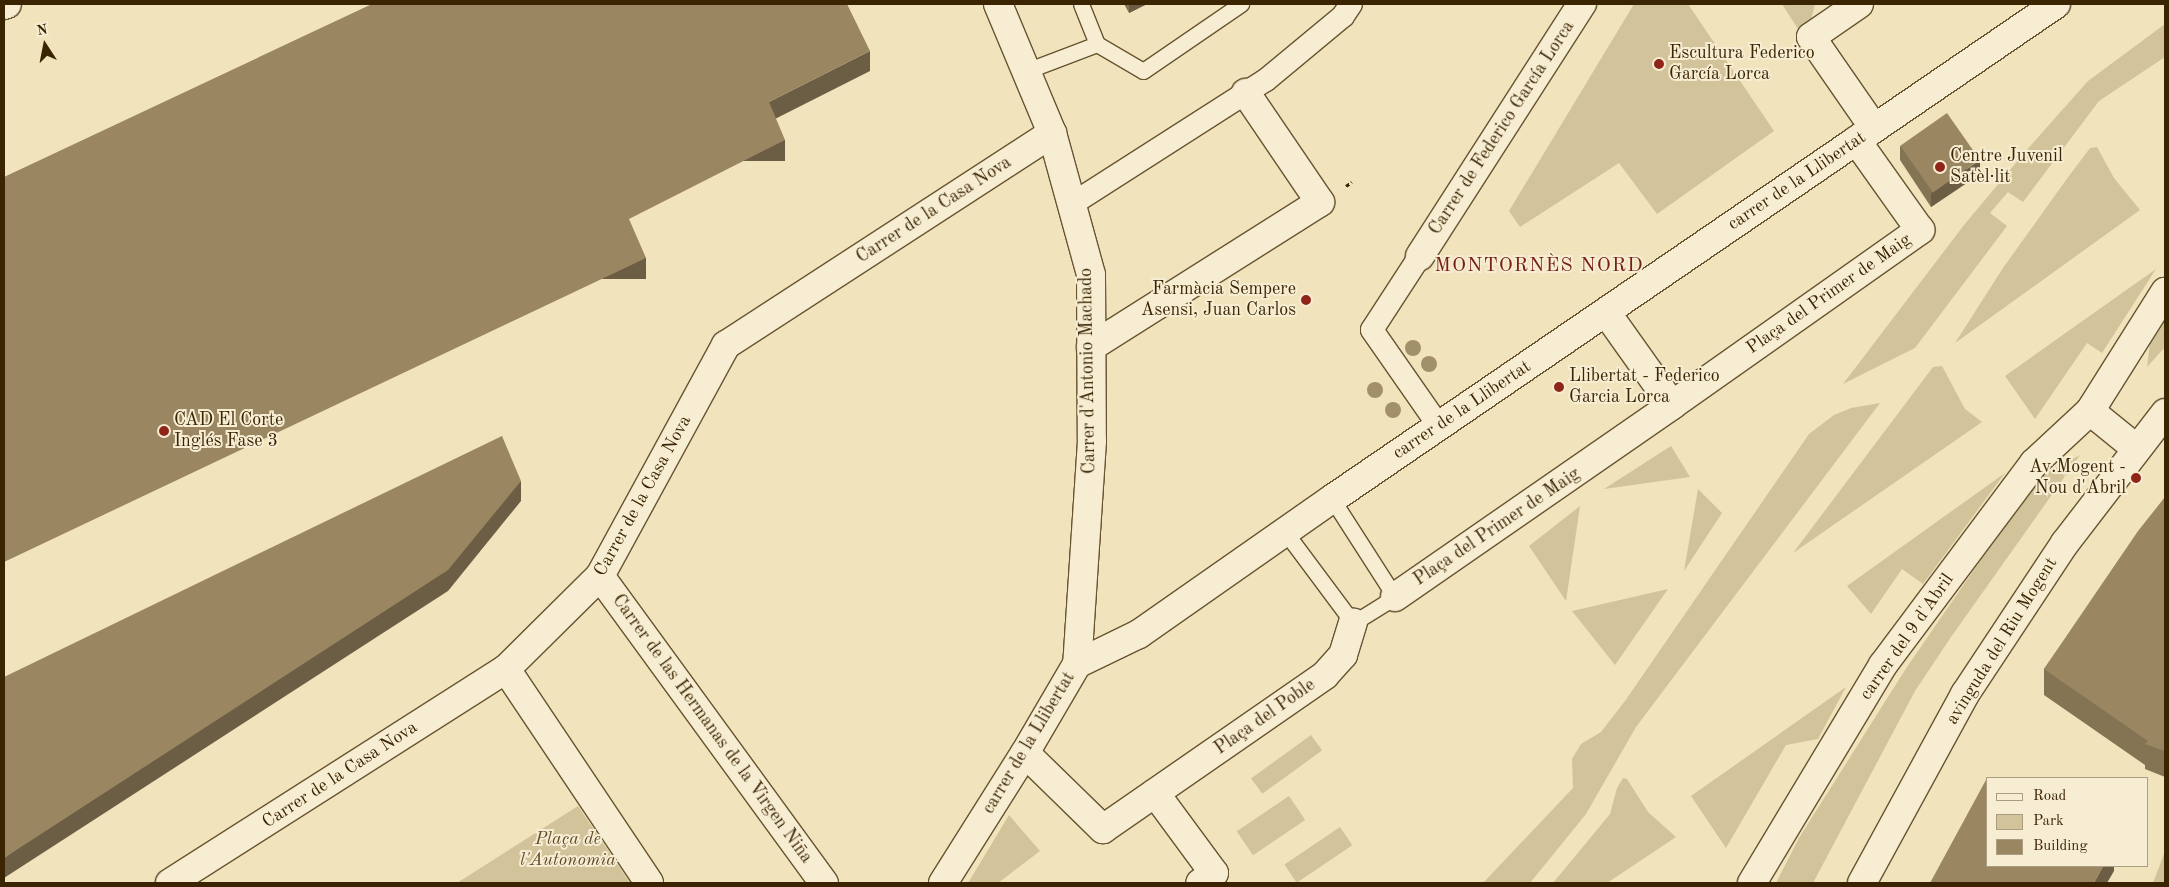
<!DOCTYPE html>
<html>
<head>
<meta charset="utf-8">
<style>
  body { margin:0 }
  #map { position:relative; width:2169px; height:887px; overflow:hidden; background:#f1e3bb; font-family:"Old Standard TT",serif }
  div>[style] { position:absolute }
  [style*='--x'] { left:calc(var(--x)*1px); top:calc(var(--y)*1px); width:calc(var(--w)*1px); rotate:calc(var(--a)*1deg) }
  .green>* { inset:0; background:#d2c39b; transform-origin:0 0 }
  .path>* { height:3px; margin-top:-1.5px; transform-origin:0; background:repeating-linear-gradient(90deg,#3b2401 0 4px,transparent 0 6.5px) }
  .roads { filter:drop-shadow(1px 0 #685430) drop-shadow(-1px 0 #685430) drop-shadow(0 1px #685430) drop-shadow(0 -1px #685430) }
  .service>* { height:15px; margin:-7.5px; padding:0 7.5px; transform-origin:7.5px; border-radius:7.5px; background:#f6edd3 }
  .pedestrian>* { height:22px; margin:-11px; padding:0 11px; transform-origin:11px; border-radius:11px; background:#f6edd3 }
  .minor>* { height:28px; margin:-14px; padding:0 14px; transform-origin:14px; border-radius:14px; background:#f6edd3 }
  .trees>* { width:16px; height:16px; margin:-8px; border-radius:50%; background:#a2906a }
  .wall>* { inset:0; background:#847454 }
  .shaded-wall>* { inset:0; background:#6c5e45; transform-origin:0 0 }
  .building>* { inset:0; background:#9a8762; transform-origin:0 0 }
  .dots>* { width:14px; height:14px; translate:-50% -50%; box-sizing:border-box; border:2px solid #f6edd3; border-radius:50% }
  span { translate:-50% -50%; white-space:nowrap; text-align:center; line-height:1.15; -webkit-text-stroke:4px #f6edd3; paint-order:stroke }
  .poi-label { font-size:18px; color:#3b2401 }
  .left { translate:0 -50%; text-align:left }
  .right { translate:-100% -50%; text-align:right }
  .street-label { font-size:18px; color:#3b2401 }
  .park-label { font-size:18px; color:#614c28; font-style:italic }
  .quarter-label { font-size:20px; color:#7a1f14; letter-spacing:1px }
  .frame { position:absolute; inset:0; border:5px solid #3b2401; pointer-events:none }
  .legend { position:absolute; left:1986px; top:777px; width:162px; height:90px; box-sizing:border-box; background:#f6edd3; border:1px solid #ab9d7f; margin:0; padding:6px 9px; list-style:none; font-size:15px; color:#3b2401 }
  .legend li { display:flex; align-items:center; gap:10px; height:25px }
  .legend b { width:25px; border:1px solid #ab9d7f }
  .north { position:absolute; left:20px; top:20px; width:50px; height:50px; -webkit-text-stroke:4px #f6edd3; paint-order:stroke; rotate:349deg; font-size:14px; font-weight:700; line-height:20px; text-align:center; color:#3b2401 }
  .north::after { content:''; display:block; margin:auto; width:18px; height:22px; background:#3b2401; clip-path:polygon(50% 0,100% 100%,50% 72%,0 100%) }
</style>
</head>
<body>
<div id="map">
  <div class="green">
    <div style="clip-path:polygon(1634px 4px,1688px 4px,1774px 131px,1657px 214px,1619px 163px,1520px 227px,1509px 211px)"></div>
    <div style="clip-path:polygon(1782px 4px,1815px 4px,1808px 31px,1800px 32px)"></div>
    <div style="clip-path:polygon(2165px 24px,2165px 57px,2099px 101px,2023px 202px,2008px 192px,1990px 213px,2007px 226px,1915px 348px,1843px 384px,1964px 225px,2025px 152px,2088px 81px)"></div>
    <div style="clip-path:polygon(2097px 147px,2114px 178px,2140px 210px,1955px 343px,2003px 268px,2066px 180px,2090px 148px)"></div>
    <div style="clip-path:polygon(2156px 269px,2102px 353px,2087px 343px,2035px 419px,2005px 376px)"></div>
    <div style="clip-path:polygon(2165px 314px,2165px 347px,2147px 367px,2151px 333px)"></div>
    <div style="clip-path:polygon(1942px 366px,1965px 409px,1982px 422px,1793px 553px,1933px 367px)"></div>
    <div style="clip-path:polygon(1880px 403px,1636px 727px,1586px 814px,1530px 883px,1483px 883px,1573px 788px,1572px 759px,1581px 744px,1601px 732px,1625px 701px,1809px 434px,1834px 415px,1851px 408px)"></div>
    <div style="clip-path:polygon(1671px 446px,1690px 477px,1604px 489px)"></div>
    <div style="clip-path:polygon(2080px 455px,1951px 637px,1915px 691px,1813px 883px,1776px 883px,1799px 838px,1905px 670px,2037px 478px)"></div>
    <div style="clip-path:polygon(2005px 473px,1923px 584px,1902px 569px,1871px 614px,1847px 586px)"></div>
    <div style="clip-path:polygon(1698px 489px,1722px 513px,1684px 571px)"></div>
    <div style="clip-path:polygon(1580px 506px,1566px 601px,1529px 546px)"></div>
    <div style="clip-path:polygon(1668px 589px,1615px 665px,1572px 611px)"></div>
    <div style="clip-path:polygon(1846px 687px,1818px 739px,1786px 745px,1726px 848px,1691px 796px)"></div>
    <div style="left:1311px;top:735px;width:19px;height:74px;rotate:54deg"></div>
    <div style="clip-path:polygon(1623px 778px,1627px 779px,1648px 812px,1676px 837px,1607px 883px,1553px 883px,1610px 814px,1617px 788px)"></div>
    <div style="left:1289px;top:796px;width:29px;height:63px;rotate:56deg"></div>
    <div style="clip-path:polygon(578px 806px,630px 883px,457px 883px)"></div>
    <div style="clip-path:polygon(1009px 815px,1040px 851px,998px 883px,968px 883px)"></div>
    <div style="left:1340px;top:827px;width:22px;height:67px;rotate:56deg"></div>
    <div style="clip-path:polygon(2165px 851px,2165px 883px,2153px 883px)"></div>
  </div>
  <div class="path">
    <div style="--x:1346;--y:186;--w:7;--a:-34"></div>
  </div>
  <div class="roads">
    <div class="service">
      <div style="--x:1081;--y:4;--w:43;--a:68.2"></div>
      <div style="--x:1097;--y:44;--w:53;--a:30.4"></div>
      <div style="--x:1143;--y:71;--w:119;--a:-34.4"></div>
      <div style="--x:1026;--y:71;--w:76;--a:-20.8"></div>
      <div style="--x:1286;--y:533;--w:112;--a:53.3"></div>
      <div style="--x:1353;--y:623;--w:49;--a:-31.8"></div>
      <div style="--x:1395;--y:597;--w:117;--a:-122.7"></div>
    </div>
    <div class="pedestrian">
      <div style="--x:1072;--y:204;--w:230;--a:-32.6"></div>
      <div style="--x:1266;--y:80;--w:100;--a:-39.7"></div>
      <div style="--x:1343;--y:16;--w:14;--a:-56"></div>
      <div style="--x:1420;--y:256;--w:88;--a:123"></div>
      <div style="--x:1372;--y:330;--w:117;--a:55.1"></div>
    </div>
    <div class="minor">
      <div style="--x:998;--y:4;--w:140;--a:67.3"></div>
      <div style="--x:1052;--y:133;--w:147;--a:74.6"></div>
      <div style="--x:1091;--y:275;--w:166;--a:89.7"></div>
      <div style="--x:1092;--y:441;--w:224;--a:93.8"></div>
      <div style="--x:1859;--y:4;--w:58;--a:145.5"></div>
      <div style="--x:1811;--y:37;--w:111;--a:55.3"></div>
      <div style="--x:4;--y:5;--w:3;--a:-18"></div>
      <div style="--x:1420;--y:256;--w:300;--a:-57.3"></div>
      <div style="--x:1091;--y:347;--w:271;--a:-32.3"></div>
      <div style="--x:1320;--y:202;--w:132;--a:-124.2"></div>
      <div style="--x:1672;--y:405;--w:304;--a:-35.2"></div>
      <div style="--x:1920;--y:230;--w:110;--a:-125.4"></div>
      <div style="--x:2090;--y:411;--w:60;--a:39"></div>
      <div style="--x:600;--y:576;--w:380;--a:53.9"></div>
      <div style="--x:1395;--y:597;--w:337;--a:-34.7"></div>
      <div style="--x:1672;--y:405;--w:114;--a:-125.4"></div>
      <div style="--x:506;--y:669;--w:257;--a:56.2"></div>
      <div style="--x:1025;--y:753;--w:109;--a:44.3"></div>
      <div style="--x:1103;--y:829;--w:270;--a:-34.7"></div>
      <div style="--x:1325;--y:675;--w:27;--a:-48"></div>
      <div style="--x:1343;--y:655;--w:34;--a:-73"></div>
      <div style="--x:1155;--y:793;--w:99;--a:53.6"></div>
      <div style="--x:1214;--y:873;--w:17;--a:144"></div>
      <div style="--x:170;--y:883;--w:398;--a:-32.5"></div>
      <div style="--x:506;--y:669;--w:132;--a:-44.7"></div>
      <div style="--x:600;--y:576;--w:263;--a:-61.4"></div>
      <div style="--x:726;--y:345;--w:389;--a:-33"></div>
      <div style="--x:943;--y:883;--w:154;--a:-57.8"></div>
      <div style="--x:1025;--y:753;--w:103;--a:-59.7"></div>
      <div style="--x:1077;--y:664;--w:69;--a:-25.8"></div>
      <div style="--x:1139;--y:634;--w:236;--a:-35"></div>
      <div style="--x:1332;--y:499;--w:877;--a:-34.36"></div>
      <div style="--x:1752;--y:883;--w:254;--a:-59"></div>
      <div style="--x:1883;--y:665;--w:252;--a:-53.2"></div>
      <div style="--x:2034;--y:463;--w:76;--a:-42.9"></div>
      <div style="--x:2090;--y:411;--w:141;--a:-57.8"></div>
      <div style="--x:1862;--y:883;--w:215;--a:-61.4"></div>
      <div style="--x:1965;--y:694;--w:181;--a:-56.5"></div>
      <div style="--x:2065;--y:543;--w:164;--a:-52.4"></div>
    </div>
  </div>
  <div class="trees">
    <div style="left:1413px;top:348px"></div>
    <div style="left:1429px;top:364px"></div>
    <div style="left:1375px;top:390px"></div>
    <div style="left:1393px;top:410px"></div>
  </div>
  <div class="wall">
    <div style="clip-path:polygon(1124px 4px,1147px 4px,1129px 13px)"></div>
    <div style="clip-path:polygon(1900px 146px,1980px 174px,1931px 207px,1900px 160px)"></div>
    <div style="clip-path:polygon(2165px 497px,2165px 777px,2145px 769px,2145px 765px,2044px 695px,2044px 669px)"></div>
  </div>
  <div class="shaded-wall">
    <div style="clip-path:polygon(1129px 4px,1147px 4px,1129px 13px)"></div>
    <div style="clip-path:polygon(870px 51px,870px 71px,769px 122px,769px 102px)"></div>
    <div style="left:785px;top:140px;width:21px;height:175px;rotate:90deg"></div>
    <div style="clip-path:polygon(1980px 160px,1980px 174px,1931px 207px,1931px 193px)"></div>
    <div style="left:646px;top:258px;width:21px;height:710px;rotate:90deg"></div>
    <div style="clip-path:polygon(521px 481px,521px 501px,448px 591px,4px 878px,4px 858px)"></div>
    <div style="clip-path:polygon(2103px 866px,2114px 866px,2114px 871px,2107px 883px,2094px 883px)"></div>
  </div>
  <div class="building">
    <div style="clip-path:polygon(372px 4px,847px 4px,870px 51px,769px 102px,785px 140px,629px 219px,646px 258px,4px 562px,4px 177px)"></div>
    <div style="left:1947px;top:113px;width:57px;height:57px;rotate:55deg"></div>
    <div style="clip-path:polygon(502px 436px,521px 481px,448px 570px,4px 858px,4px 677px)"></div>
    <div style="clip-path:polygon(2165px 497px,2165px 751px,2145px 744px,2148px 741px,2044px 669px,2138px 531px)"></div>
    <div style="clip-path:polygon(1987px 778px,1988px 779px,1988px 866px,2103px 866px,2094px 883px,1930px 883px)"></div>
  </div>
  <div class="dots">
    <div style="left:1659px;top:64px;background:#8f2418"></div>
    <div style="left:1940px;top:167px;background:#8f2418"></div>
    <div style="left:1306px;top:300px;background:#8f2418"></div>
    <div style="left:1559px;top:387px;background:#8f2418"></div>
    <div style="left:164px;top:431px;background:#8f2418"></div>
    <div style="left:2136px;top:478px;background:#8f2418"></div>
  </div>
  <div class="poi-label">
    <span class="left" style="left:1669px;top:64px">Escultura Federico<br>García Lorca</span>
    <span class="left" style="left:1950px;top:167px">Centre Juvenil<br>Satèl·lit</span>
    <span class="right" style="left:1296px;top:300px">Farmàcia Sempere<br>Asensi, Juan Carlos</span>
    <span class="left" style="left:1569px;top:387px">Llibertat - Federico<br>Garcia Lorca</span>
    <span class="left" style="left:174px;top:431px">CAD El Corte<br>Inglés Fase 3</span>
    <span class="right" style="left:2126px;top:478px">Av.Mogent -<br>Nou d'Abril</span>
  </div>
  <div class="street-label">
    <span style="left:1502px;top:128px;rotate:-57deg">Carrer de Federico García Lorca</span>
    <span style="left:1797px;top:181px;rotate:-34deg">carrer de la Llibertat</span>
    <span style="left:934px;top:210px;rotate:-33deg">Carrer de la Casa Nova</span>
    <span style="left:1829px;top:294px;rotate:-35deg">Plaça del Primer de Maig</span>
    <span style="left:1088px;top:371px;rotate:-91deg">Carrer d'Antonio Machado</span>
    <span style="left:1462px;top:410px;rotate:-34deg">carrer de la Llibertat</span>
    <span style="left:643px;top:496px;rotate:-61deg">Carrer de la Casa Nova</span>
    <span style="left:1497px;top:527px;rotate:-34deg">Plaça del Primer de Maig</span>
    <span style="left:1907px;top:637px;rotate:-55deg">carrer del 9 d'Abril</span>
    <span style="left:2002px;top:641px;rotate:-58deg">avinguda del Riu Mogent</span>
    <span style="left:1265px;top:717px;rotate:-35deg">Plaça del Poble</span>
    <span style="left:712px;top:729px;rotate:54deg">Carrer de las Hermanas de la Virgen Niña</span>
    <span style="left:1029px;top:743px;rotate:-59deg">carrer de la Llibertat</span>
    <span style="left:340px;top:775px;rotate:-33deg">Carrer de la Casa Nova</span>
  </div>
  <div class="park-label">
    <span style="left:568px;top:850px">Plaça de<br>l'Autonomia</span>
  </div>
  <div class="quarter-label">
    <span style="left:1539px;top:266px">MONTORNÈS NORD</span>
  </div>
  <div class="frame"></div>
  <ul class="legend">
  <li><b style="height:6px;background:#f6edd3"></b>Road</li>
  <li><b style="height:14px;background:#d2c39b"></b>Park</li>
  <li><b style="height:14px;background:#9a8762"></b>Building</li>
  </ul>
  <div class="north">N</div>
</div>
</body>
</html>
